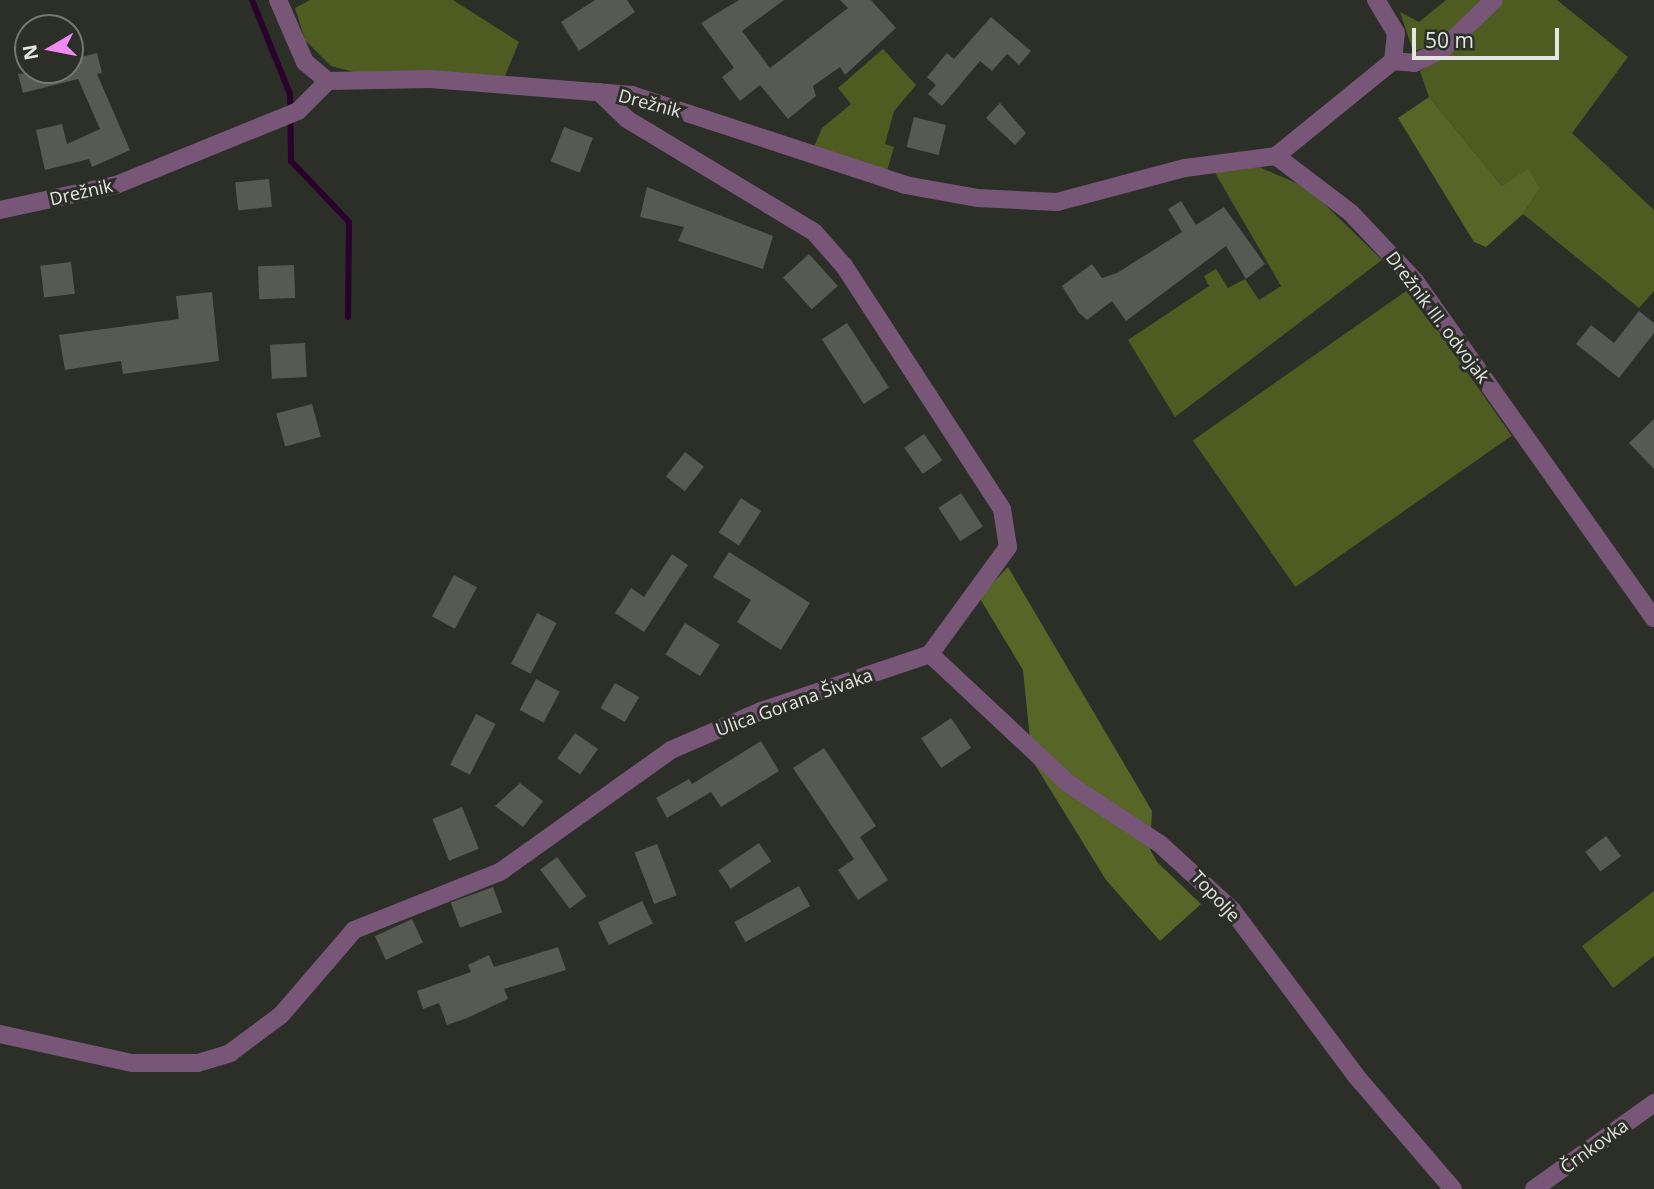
<!DOCTYPE html>
<html>
<head>
<meta charset="utf-8">
<style>
  body { margin:0 }
  #map { position:relative; width:1654px; height:1189px; overflow:hidden; background:#2c2e28; font-family:"Open Sans",sans-serif }
  div>[style] { position:absolute }
  [style*='--x'] { left:calc(var(--x)*1px); top:calc(var(--y)*1px); width:calc(var(--w)*1px); rotate:calc(var(--a)*1deg) }
  .green>* { inset:0; background:#4e5c21; transform-origin:0 0 }
  .forest>* { inset:0; background:#576527 }
  .stream>* { height:6px; margin:-3px; padding:0 3px; transform-origin:3px; border-radius:3px; background:#29022b }
  .building>* { inset:0; background:#575a52; transform-origin:0 0 }
  .minor>* { height:18px; margin:-9px; padding:0 9px; transform-origin:9px; border-radius:9px; background:#785678 }
  span { translate:-50% -50%; white-space:nowrap; text-align:center; line-height:1.15; -webkit-text-stroke:6px #2c2e28; paint-order:stroke }
  .street-label { font-size:18px; color:#e5e6e2 }
  .north { position:absolute; left:14px; top:14px; width:70px; height:70px; box-sizing:border-box; background:#2c2e28; border:2px solid #767872; border-radius:50%; rotate:260deg; font-size:19px; font-weight:700; line-height:28px; text-align:center; color:#e5e6e2 }
  .north::after { content:''; display:block; margin:auto; width:24px; height:32px; background:#f18af4; clip-path:polygon(50% 0,100% 100%,50% 72%,0 100%) }
  .scale { position:absolute; left:1412px; top:28px; width:147px; height:32px; box-sizing:border-box; border:4px solid #e5e6e2; border-top:0; padding-left:9px; font-size:21px; line-height:24px; white-space:nowrap; color:#e5e6e2; -webkit-text-stroke:5px #2c2e28; paint-order:stroke }
</style>
</head>
<body>
<div id="map">
  <div class="green">
    <div style="clip-path:polygon(310px 0,453px 0,519px 42px,505px 76px,354px 72px,331px 66px,305px 40px,295px 8px)"></div>
    <div style="clip-path:polygon(1446px 0,1483px 0,1436px 45px,1413px 51px,1400px 12px,1419px 22px)"></div>
    <div style="clip-path:polygon(1503px 0,1557px 0,1628px 57px,1572px 133px,1654px 210px,1654px 291px,1639px 308px,1523px 214px,1540px 188px,1528px 170px,1502px 186px,1429px 97px,1420px 71px,1450px 52px)"></div>
    <div style="clip-path:polygon(883px 49px,916px 85px,894px 111px,885px 144px,894px 147px,887px 171px,814px 147px,822px 128px,851px 104px,838px 88px)"></div>
    <div style="clip-path:polygon(1259px 167px,1308px 188px,1382px 260px,1175px 417px,1128px 340px,1209px 286px,1204px 276px,1216px 269px,1228px 288px,1245px 279px,1259px 300px,1281px 286px,1214px 171px)"></div>
    <div style="left:1409px;top:289px;width:179px;height:264px;rotate:55deg"></div>
    <div style="clip-path:polygon(1654px 891px,1654px 956px,1613px 988px,1582px 946px)"></div>
  </div>
  <div class="forest">
    <div style="clip-path:polygon(1429px 97px,1502px 186px,1528px 169px,1540px 188px,1523px 214px,1486px 247px,1474px 242px,1398px 118px)"></div>
    <div style="clip-path:polygon(1008px 567px,1152px 811px,1150px 849px,1157px 862px,1201px 904px,1160px 941px,1106px 880px,1032px 760px,1023px 670px,979px 597px)"></div>
  </div>
  <div class="stream">
    <div style="--x:252;--y:0;--w:101;--a:68"></div>
    <div style="--x:290;--y:94;--w:67;--a:89.1"></div>
    <div style="--x:291;--y:161;--w:84;--a:46.4"></div>
    <div style="--x:349;--y:222;--w:95;--a:90.6"></div>
  </div>
  <div class="building">
    <div style="clip-path:polygon(595px 0,627px 0,635px 12px,579px 51px,561px 22px)"></div>
    <div style="clip-path:polygon(739px 0,784px 0,742px 31px,770px 68px,848px 8px,840px 0,871px 0,896px 28px,845px 75px,840px 67px,813px 86px,816px 96px,788px 119px,760px 85px,740px 101px,722px 77px,734px 68px,701px 23px)"></div>
    <div style="clip-path:polygon(991px 17px,1031px 51px,1019px 65px,1007px 54px,992px 71px,980px 61px,942px 106px,928px 94px,936px 85px,927px 77px,947px 53px,954px 59px)"></div>
    <div style="clip-path:polygon(97px 53px,102px 73px,97px 74px,130px 150px,92px 167px,89px 159px,45px 170px,36px 130px,62px 124px,67px 144px,100px 129px,78px 79px,23px 93px,18px 74px,70px 70px,70px 60px)"></div>
    <div style="clip-path:polygon(1000px 103px,1026px 133px,1015px 145px,986px 118px)"></div>
    <div style="left:914px;top:117px;width:33px;height:31px;rotate:14deg"></div>
    <div style="left:564px;top:127px;width:31px;height:37px;rotate:21deg"></div>
    <div style="left:269px;top:179px;width:28px;height:34px;rotate:84deg"></div>
    <div style="clip-path:polygon(647px 187px,773px 236px,763px 269px,678px 241px,684px 227px,640px 217px)"></div>
    <div style="clip-path:polygon(1181px 201px,1196px 225px,1224px 207px,1265px 264px,1246px 279px,1226px 246px,1126px 321px,1112px 301px,1087px 320px,1079px 313px,1062px 286px,1092px 264px,1102px 278px,1117px 273px,1182px 232px,1168px 209px)"></div>
    <div style="left:809px;top:254px;width:43px;height:35px;rotate:48deg"></div>
    <div style="left:71px;top:262px;width:32px;height:31px;rotate:83deg"></div>
    <div style="left:294px;top:265px;width:33px;height:36px;rotate:88deg"></div>
    <div style="clip-path:polygon(212px 292px,219px 361px,123px 374px,121px 361px,65px 370px,59px 335px,179px 319px,176px 296px)"></div>
    <div style="clip-path:polygon(1639px 311px,1654px 323px,1654px 333px,1619px 378px,1576px 344px,1591px 325px,1614px 343px)"></div>
    <div style="left:847px;top:323px;width:77px;height:30px;rotate:57deg"></div>
    <div style="left:305px;top:343px;width:34px;height:35px;rotate:87deg"></div>
    <div style="left:312px;top:404px;width:34px;height:37px;rotate:75deg"></div>
    <div style="clip-path:polygon(1654px 419px,1654px 469px,1629px 443px)"></div>
    <div style="left:924px;top:434px;width:32px;height:24px;rotate:55deg"></div>
    <div style="left:685px;top:452px;width:24px;height:31px;rotate:38deg"></div>
    <div style="left:961px;top:493px;width:40px;height:27px;rotate:57deg"></div>
    <div style="left:741px;top:498px;width:24px;height:41px;rotate:33deg"></div>
    <div style="clip-path:polygon(729px 552px,810px 603px,781px 650px,737px 622px,751px 600px,713px 577px)"></div>
    <div style="clip-path:polygon(672px 554px,688px 565px,644px 632px,615px 613px,631px 588px,644px 597px)"></div>
    <div style="left:454px;top:575px;width:26px;height:47px;rotate:28deg"></div>
    <div style="left:537px;top:613px;width:22px;height:57px;rotate:27deg"></div>
    <div style="left:685px;top:623px;width:41px;height:37px;rotate:32deg"></div>
    <div style="left:536px;top:679px;width:27px;height:35px;rotate:28deg"></div>
    <div style="left:615px;top:683px;width:28px;height:29px;rotate:30deg"></div>
    <div style="left:476px;top:714px;width:22px;height:57px;rotate:27deg"></div>
    <div style="left:951px;top:718px;width:36px;height:36px;rotate:56deg"></div>
    <div style="left:575px;top:733px;width:28px;height:31px;rotate:35deg"></div>
    <div style="clip-path:polygon(761px 741px,779px 771px,721px 807px,711px 792px,667px 818px,656px 798px,689px 779px,692px 784px)"></div>
    <div style="clip-path:polygon(824px 748px,876px 826px,860px 837px,888px 880px,858px 900px,838px 870px,854px 859px,793px 768px)"></div>
    <div style="clip-path:polygon(520px 783px,543px 801px,523px 827px,495px 806px)"></div>
    <div style="left:462px;top:807px;width:45px;height:32px;rotate:68deg"></div>
    <div style="left:1606px;top:836px;width:25px;height:26px;rotate:53deg"></div>
    <div style="left:759px;top:843px;width:22px;height:49px;rotate:56deg"></div>
    <div style="left:657px;top:844px;width:55px;height:24px;rotate:69deg"></div>
    <div style="left:557px;top:857px;width:49px;height:21px;rotate:53deg"></div>
    <div style="left:799px;top:886px;width:23px;height:74px;rotate:61deg"></div>
    <div style="left:493px;top:887px;width:27px;height:45px;rotate:70deg"></div>
    <div style="left:642px;top:901px;width:25px;height:49px;rotate:64deg"></div>
    <div style="left:412px;top:919px;width:26px;height:41px;rotate:65deg"></div>
    <div style="clip-path:polygon(558px 947px,566px 970px,504px 989px,508px 999px,467px 1018px,447px 1025px,439px 1003px,423px 1009px,417px 991px,471px 972px,468px 965px,489px 955px,494px 967px)"></div>
  </div>
  <div class="minor">
    <div style="--x:278;--y:0;--w:68;--a:66.5"></div>
    <div style="--x:305;--y:62;--w:30;--a:40"></div>
    <div style="--x:328;--y:81;--w:102;--a:-1.1"></div>
    <div style="--x:430;--y:79;--w:203;--a:4.5"></div>
    <div style="--x:632;--y:95;--w:287;--a:18.2"></div>
    <div style="--x:905;--y:185;--w:73;--a:10.2"></div>
    <div style="--x:977;--y:198;--w:80;--a:2.9"></div>
    <div style="--x:1057;--y:202;--w:132;--a:-14.9"></div>
    <div style="--x:1185;--y:168;--w:92;--a:-7.5"></div>
    <div style="--x:1276;--y:156;--w:94;--a:37.2"></div>
    <div style="--x:1351;--y:213;--w:93;--a:46.7"></div>
    <div style="--x:1415;--y:281;--w:413;--a:54.7"></div>
    <div style="--x:1393;--y:61;--w:21;--a:5"></div>
    <div style="--x:1414;--y:63;--w:31;--a:-25"></div>
    <div style="--x:1442;--y:50;--w:72;--a:-43.9"></div>
    <div style="--x:1276;--y:156;--w:151;--a:-39.1"></div>
    <div style="--x:1393;--y:61;--w:28;--a:-84"></div>
    <div style="--x:1396;--y:33;--w:39;--a:-121"></div>
    <div style="--x:0;--y:210;--w:119;--a:-12.2"></div>
    <div style="--x:116;--y:185;--w:196;--a:-22.1"></div>
    <div style="--x:298;--y:111;--w:42;--a:-45"></div>
    <div style="--x:930;--y:654;--w:190;--a:43.1"></div>
    <div style="--x:1069;--y:784;--w:109;--a:33.4"></div>
    <div style="--x:1160;--y:844;--w:98;--a:42.5"></div>
    <div style="--x:1232;--y:910;--w:207;--a:53.2"></div>
    <div style="--x:1356;--y:1076;--w:149;--a:49.4"></div>
    <div style="--x:0;--y:1034;--w:135;--a:12.4"></div>
    <div style="--x:132;--y:1063;--w:66;--a:0"></div>
    <div style="--x:198;--y:1063;--w:34;--a:-17"></div>
    <div style="--x:230;--y:1053;--w:64;--a:-36.7"></div>
    <div style="--x:281;--y:1015;--w:112;--a:-49.3"></div>
    <div style="--x:354;--y:930;--w:157;--a:-21.7"></div>
    <div style="--x:500;--y:872;--w:210;--a:-35.5"></div>
    <div style="--x:671;--y:750;--w:98;--a:-23.4"></div>
    <div style="--x:761;--y:711;--w:178;--a:-18.6"></div>
    <div style="--x:930;--y:654;--w:132;--a:-53.9"></div>
    <div style="--x:1008;--y:547;--w:38;--a:-99"></div>
    <div style="--x:1002;--y:509;--w:290;--a:-123"></div>
    <div style="--x:844;--y:266;--w:45;--a:-131.4"></div>
    <div style="--x:814;--y:232;--w:218;--a:-148.9"></div>
    <div style="--x:627;--y:119;--w:39;--a:-136"></div>
    <div style="--x:1534;--y:1189;--w:148;--a:-35.6"></div>
  </div>
  <div class="street-label">
    <span style="left:650px;top:103px;rotate:15deg">Drežnik</span>
    <span style="left:81px;top:192px;rotate:-13deg">Drežnik</span>
    <span style="left:1438px;top:317px;rotate:53deg">Drežnik III. odvojak</span>
    <span style="left:794px;top:702px;rotate:-20deg">Ulica Gorana Šivaka</span>
    <span style="left:1216px;top:896px;rotate:47deg">Topolje</span>
    <span style="left:1594px;top:1146px;rotate:-36deg">Črnkovka</span>
  </div>
  <div class="north">N</div>
  <div class="scale">50 m</div>
</div>
</body>
</html>
